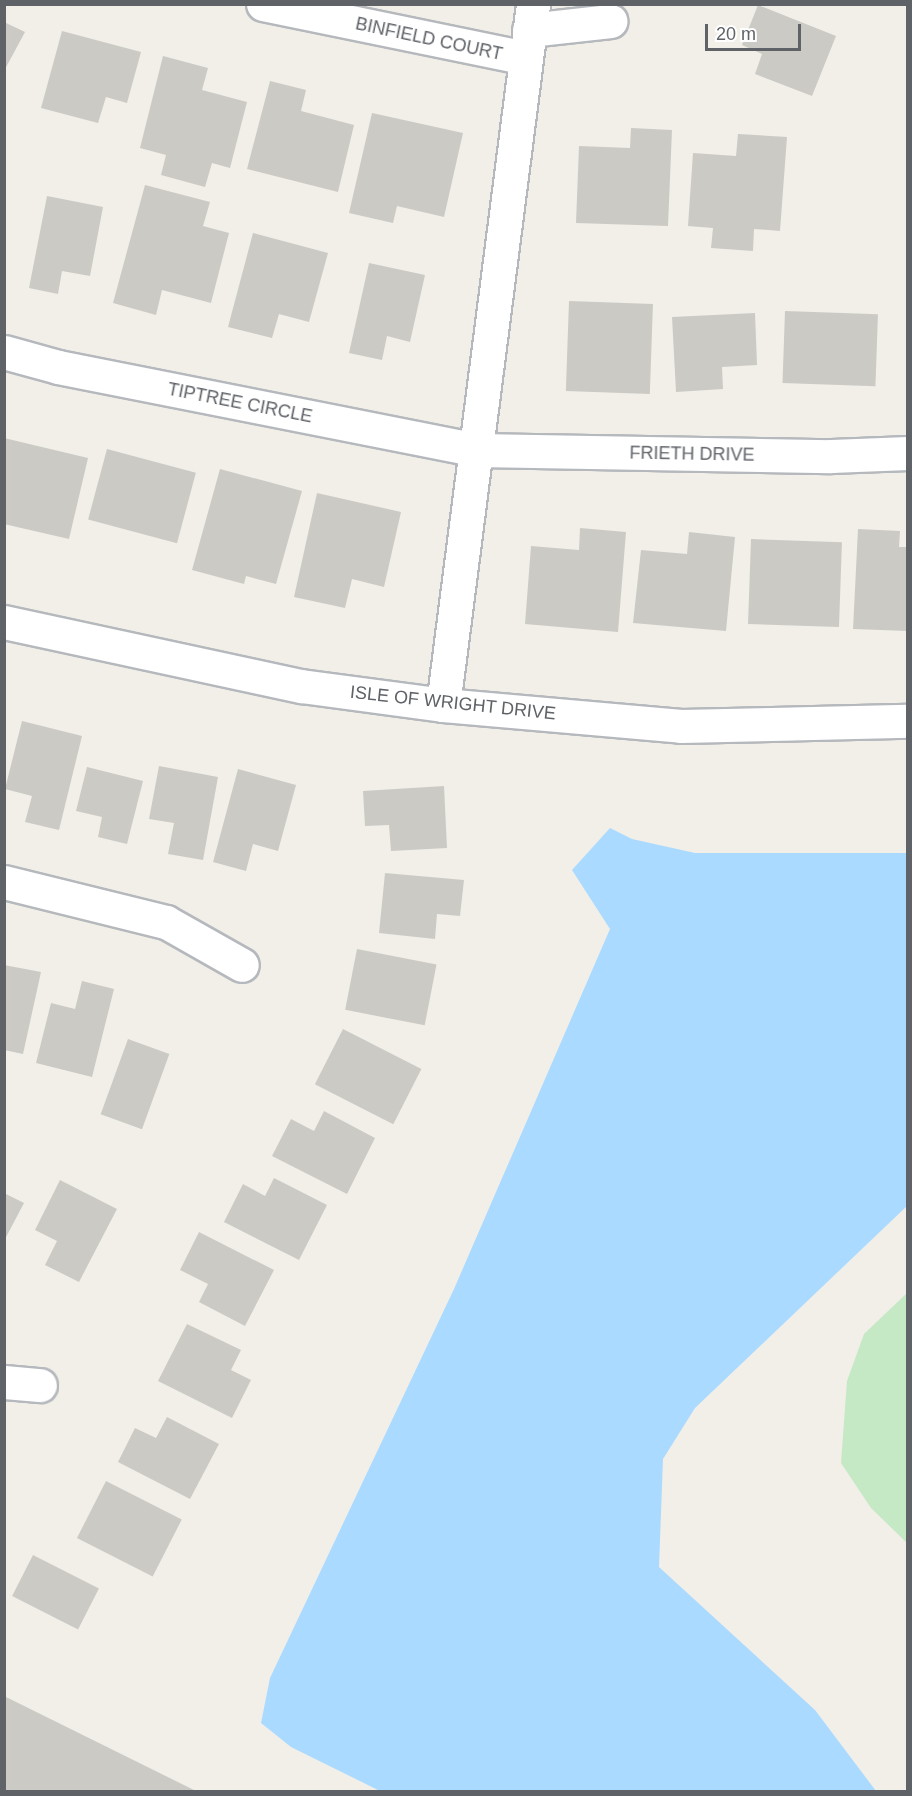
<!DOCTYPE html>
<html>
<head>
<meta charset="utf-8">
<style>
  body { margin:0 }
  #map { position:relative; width:912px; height:1796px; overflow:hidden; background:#f1efe8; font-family:Helvetica,sans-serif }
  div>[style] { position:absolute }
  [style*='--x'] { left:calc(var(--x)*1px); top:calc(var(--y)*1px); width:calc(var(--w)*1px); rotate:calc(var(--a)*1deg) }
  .green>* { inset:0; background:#c5e8c5 }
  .water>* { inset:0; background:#aadaff }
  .building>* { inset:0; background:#cccac5; transform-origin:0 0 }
  .roads { filter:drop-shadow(2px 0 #b5b8bc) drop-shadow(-2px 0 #b5b8bc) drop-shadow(0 2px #b5b8bc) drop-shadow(0 -2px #b5b8bc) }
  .minor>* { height:33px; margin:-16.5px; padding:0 16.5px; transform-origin:16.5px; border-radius:16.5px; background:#fff }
  .tertiary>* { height:33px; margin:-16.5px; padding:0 16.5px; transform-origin:16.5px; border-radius:16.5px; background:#fff }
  span { translate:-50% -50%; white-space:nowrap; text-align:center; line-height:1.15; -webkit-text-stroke:4.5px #fff; paint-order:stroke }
  .street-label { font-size:18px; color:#5f6368 }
  .frame { position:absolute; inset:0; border:6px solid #5f6368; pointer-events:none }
  .scale { position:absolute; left:705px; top:24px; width:96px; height:27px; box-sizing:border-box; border:3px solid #5f6368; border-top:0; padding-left:8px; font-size:18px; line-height:21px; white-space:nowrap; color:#5f6368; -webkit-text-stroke:4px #fff; paint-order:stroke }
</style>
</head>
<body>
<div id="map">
  <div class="green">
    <div style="clip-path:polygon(907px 1293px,907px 1543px,871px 1508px,841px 1463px,847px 1381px,864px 1334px)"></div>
  </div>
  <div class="water">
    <div style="clip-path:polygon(610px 828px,632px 839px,695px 853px,907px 853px,907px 1206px,695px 1408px,663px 1459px,659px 1567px,815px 1710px,876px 1791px,380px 1791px,291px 1747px,261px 1723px,270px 1678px,454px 1289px,610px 929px,572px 870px)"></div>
  </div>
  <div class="building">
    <div style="clip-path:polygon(758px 5px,836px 36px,812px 96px,755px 74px,762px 54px,742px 45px)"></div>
    <div style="clip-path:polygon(4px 22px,25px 32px,4px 71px)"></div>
    <div style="clip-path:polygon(62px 31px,141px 52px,127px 103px,106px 97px,98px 123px,41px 108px)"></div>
    <div style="clip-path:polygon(163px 56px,208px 68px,202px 90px,247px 102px,230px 168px,212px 163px,205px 187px,161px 175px,166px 155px,140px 148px)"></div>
    <div style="clip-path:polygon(270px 81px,306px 90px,301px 111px,354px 125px,338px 192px,247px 169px)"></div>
    <div style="clip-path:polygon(372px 113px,463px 133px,444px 217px,397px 206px,393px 223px,349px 213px)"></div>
    <div style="clip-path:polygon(631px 128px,672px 130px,668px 226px,576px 223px,579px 146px,630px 148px)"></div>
    <div style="clip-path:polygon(738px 134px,787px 137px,780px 231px,754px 229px,753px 251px,711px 248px,713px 228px,688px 226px,693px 153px,736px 156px)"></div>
    <div style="clip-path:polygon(145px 185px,210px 202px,203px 226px,229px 233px,211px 303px,162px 290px,156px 315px,113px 303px)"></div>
    <div style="clip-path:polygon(47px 196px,103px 207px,90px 276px,62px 271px,58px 294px,29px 288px)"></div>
    <div style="clip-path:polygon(253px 233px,328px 253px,309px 322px,279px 314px,272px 338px,228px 327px)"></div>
    <div style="clip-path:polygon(369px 263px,425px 275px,410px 342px,387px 336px,382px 360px,349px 353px)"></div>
    <div style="left:569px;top:301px;width:84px;height:90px;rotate:2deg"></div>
    <div style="left:785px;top:311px;width:93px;height:72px;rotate:2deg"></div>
    <div style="clip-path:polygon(755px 313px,757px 365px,722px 367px,723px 389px,676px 392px,672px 317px)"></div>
    <div style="clip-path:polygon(4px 438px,88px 458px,69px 539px,4px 524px)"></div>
    <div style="left:107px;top:449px;width:92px;height:73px;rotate:15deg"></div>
    <div style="clip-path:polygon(220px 469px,302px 491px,276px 584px,246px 576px,244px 584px,192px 570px)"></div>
    <div style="clip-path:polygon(317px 493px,401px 512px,384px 587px,352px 579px,345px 608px,294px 597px)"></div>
    <div style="clip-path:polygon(580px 528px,626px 532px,618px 632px,525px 624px,531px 546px,579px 550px)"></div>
    <div style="clip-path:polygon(858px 529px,900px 531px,899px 547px,908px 547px,908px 631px,853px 629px)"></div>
    <div style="clip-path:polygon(689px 532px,735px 537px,726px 631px,633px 623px,641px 550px,687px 554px)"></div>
    <div style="left:751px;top:539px;width:91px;height:85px;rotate:2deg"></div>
    <div style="clip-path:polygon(22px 721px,82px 736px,59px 830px,25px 822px,32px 796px,5px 789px)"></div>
    <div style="clip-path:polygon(159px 766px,218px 777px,203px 860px,168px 854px,174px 823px,149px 819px)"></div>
    <div style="clip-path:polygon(87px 767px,143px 781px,127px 844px,98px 837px,102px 817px,76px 811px)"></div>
    <div style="clip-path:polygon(238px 769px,296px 785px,278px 851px,253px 844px,246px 871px,213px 862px)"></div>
    <div style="clip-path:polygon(444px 786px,447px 848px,391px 851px,389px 825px,365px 826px,363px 791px)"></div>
    <div style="clip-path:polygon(385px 873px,464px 880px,460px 916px,437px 914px,435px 939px,379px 933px)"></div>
    <div style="left:357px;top:949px;width:81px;height:62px;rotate:11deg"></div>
    <div style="clip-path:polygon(4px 965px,41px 972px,23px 1054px,4px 1050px)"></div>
    <div style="clip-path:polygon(82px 981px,114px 989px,92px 1077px,36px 1063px,51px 1003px,75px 1009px)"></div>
    <div style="left:343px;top:1029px;width:88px;height:62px;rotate:27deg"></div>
    <div style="left:128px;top:1039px;width:44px;height:80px;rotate:20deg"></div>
    <div style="clip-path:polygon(324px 1111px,375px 1138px,347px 1194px,272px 1156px,291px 1119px,314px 1131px)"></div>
    <div style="clip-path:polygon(274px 1178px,327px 1205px,299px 1260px,224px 1222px,243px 1184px,265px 1196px)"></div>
    <div style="clip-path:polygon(60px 1180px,117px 1209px,79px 1282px,45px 1265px,57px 1241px,35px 1230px)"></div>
    <div style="clip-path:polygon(4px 1193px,24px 1203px,4px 1241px)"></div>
    <div style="clip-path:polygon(199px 1232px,274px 1270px,245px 1326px,199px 1302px,208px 1284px,180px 1270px)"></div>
    <div style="clip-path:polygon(187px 1324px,241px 1350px,231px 1370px,251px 1380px,232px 1418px,158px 1381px)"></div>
    <div style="clip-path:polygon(167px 1417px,219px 1444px,190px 1499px,118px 1462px,135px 1428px,156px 1438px)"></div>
    <div style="left:106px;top:1481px;width:85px;height:64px;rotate:27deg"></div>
    <div style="left:33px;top:1555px;width:74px;height:46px;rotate:27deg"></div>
    <div style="clip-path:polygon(4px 1696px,198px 1792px,4px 1792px)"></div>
  </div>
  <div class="roads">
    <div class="minor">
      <div style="--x:263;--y:4;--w:268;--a:11.6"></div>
      <div style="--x:529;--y:30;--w:82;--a:-6.3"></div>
      <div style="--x:4;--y:352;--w:56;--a:15.5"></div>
      <div style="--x:58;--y:367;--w:427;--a:11.2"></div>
      <div style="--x:477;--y:450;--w:354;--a:1"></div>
      <div style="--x:831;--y:456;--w:77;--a:-2.2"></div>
      <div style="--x:443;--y:705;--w:707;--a:-82.68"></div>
      <div style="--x:4;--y:882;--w:167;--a:13.9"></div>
      <div style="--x:166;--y:922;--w:87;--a:29.5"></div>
      <div style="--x:4;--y:1382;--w:36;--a:5"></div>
    </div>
    <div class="tertiary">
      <div style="--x:4;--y:622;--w:304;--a:12.2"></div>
      <div style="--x:301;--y:686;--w:143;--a:7.6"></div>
      <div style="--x:443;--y:705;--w:239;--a:5"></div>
      <div style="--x:681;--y:726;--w:227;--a:-1.3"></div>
    </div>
  </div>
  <div class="street-label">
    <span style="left:429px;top:39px;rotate:12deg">BINFIELD COURT</span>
    <span style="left:240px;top:403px;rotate:11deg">TIPTREE CIRCLE</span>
    <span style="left:692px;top:454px;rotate:1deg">FRIETH DRIVE</span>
    <span style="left:453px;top:703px;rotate:6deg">ISLE OF WRIGHT DRIVE</span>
  </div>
  <div class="frame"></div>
  <div class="scale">20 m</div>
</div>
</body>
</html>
